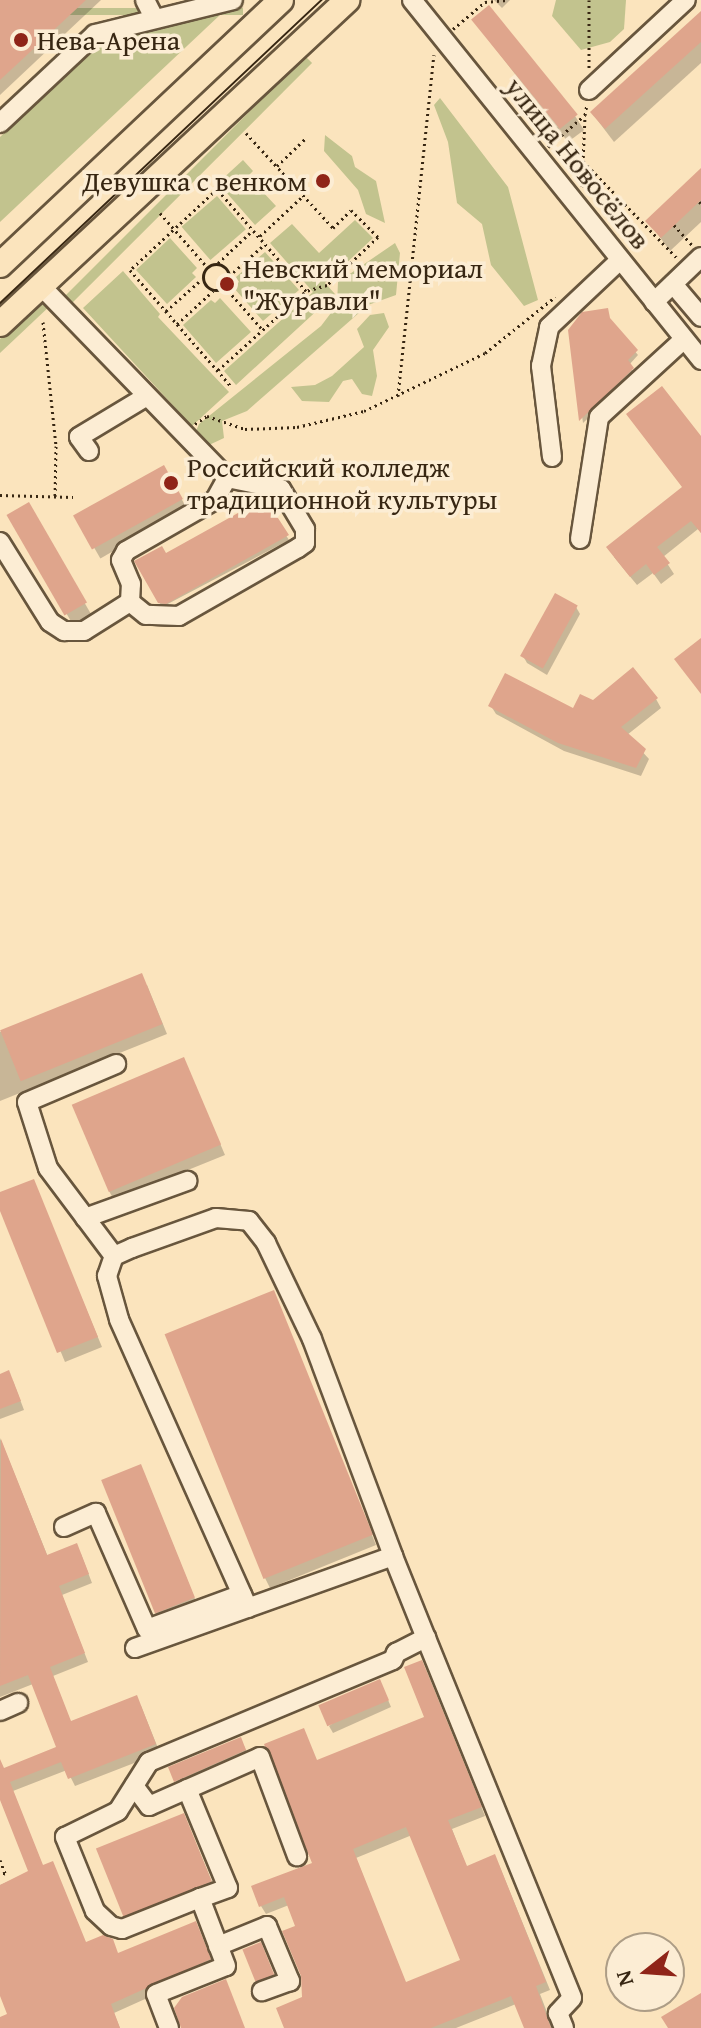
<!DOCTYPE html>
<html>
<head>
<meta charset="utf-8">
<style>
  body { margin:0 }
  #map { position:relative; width:701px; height:2028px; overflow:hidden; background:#fbe4bd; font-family:"Gentium Book Plus",serif }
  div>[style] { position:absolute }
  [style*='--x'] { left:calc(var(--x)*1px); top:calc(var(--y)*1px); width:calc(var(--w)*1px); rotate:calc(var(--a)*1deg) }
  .green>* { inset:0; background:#c2c38e; transform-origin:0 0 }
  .shadow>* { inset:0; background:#0003; transform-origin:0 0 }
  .building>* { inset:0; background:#dfa58c; transform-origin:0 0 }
  .path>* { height:3px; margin-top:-1.5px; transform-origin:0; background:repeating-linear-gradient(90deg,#372612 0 2px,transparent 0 6px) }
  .path>.ring { margin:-1.5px; padding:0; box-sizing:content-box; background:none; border:3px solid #372612; border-radius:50% }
  .roads { filter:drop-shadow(2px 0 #68563d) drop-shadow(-2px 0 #68563d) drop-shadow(0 2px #68563d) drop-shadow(0 -2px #68563d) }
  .minor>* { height:18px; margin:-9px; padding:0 9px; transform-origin:9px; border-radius:9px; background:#fcedd4 }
  .major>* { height:24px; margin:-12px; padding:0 12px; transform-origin:12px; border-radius:12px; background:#fbe4bd }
  .tram>* { height:2px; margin:-1px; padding:0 1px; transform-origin:1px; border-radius:1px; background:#372612 }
  .dots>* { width:22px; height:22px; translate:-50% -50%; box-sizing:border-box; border:4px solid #fcedd4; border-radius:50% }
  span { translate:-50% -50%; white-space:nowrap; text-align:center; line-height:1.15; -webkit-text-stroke:7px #fcedd4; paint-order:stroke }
  .poi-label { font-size:28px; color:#372612 }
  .left { translate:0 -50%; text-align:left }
  .right { translate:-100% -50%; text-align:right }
  .street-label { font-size:28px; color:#372612 }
  .north { position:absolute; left:605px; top:1932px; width:80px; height:80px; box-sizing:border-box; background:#fcedd4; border:2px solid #ad9d86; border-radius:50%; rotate:253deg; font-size:22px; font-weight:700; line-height:32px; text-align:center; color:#372612 }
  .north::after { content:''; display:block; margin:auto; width:28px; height:36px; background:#8f2418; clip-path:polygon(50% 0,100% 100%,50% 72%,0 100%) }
</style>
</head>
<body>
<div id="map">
  <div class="green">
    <div style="clip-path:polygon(556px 0,626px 0,624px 29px,610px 42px,581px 50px,552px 16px)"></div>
    <div style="left:243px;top:8px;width:7px;height:334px;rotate:90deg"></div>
    <div style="clip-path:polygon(221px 12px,221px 14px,0 222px,0 137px,86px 55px,116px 38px)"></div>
    <div style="left:305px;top:56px;width:10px;height:344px;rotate:45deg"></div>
    <div style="clip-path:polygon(440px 98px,508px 187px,538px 300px,524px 306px,491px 265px,482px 224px,457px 203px,448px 142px,434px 105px)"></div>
    <div style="clip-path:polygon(325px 135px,352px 156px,355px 167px,376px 181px,385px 223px,366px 214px,358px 190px,324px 151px)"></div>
    <div style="clip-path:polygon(243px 160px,253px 171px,248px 176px,276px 206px,255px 225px,218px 183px)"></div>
    <div style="left:217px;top:196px;width:44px;height:47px;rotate:49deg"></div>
    <div style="clip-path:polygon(355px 220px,373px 238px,325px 283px,335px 294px,236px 385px,224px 371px,313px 292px,270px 243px,292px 224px,319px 253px)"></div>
    <div style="clip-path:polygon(170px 238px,197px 268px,192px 273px,196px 277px,167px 304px,136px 270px)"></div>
    <div style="clip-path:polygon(395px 243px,400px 253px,396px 295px,368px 305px,247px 411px,222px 421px,224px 438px,209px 445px,194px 436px,199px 424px,321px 326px,337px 305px,338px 282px)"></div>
    <div style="clip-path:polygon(265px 252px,299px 290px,263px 321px,233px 287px,239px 282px,236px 277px)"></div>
    <div style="clip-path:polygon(123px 271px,160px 314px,158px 317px,229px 392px,192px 426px,83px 308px)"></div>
    <div style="clip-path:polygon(220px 298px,251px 332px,216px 363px,183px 325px,211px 300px,215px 303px)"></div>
    <div style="clip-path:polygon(43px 299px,52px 304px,0 353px,0 339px)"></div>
    <div style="clip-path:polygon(384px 313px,389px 327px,373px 350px,377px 376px,372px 396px,362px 394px,352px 379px,343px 381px,329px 402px,302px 401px,291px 387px,315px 385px,332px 376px,364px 347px,357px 329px,370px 315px)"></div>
  </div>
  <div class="shadow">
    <div style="clip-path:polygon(0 0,101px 0,0 95px)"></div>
    <div style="clip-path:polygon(494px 0,510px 0,502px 8px)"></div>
    <div style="clip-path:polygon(701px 13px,701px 63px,614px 142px,592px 113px)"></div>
    <div style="clip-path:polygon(473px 20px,575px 116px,584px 130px,568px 142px)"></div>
    <div style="clip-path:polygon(701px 171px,701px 222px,670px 251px,648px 221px)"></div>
    <div style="clip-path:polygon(610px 322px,638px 355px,629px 365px,635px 374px,583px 423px,570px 331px)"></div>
    <div style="clip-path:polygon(628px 414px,701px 439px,701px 533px,698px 529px,663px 557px,674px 574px,661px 584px,653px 573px,637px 585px,614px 557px,684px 488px)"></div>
    <div style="left:163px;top:467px;width:48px;height:100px;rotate:60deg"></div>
    <div style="clip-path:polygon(264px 501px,289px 540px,162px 607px,137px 562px,165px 556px)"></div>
    <div style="left:28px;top:505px;width:126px;height:21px;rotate:60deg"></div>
    <div style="clip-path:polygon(576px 607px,580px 614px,547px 675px,527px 663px,523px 656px)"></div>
    <div style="clip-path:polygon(656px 699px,661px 708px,627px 735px,649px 759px,641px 776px,564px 751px,496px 714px,491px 706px,574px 711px,593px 702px)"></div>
    <div style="clip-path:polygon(147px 985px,167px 1034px,0 1101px,0 1032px)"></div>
    <div style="clip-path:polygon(184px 1060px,225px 1155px,114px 1200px,109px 1191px)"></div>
    <div style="clip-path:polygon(33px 1181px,102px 1347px,65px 1362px,0 1206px,0 1195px)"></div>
    <div style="clip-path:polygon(278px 1303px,376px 1545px,270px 1588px,265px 1578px)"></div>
    <div style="clip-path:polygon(0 1376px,13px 1381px,24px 1410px,0 1419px)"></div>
    <div style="clip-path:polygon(0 1438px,48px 1557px,81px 1554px,92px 1583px,62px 1595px,88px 1662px,53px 1676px,71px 1723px,141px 1706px,160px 1753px,75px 1786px,67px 1770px,13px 1791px,43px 1867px,86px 1944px,119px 1955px,200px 1932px,214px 1968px,114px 2013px,120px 2028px,0 2028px,0 2019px,10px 2015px,0 1990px,0 1885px,31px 1872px,0 1794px,0 1772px,58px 1749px,33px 1684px,0 1697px)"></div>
    <div style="left:144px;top:1473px;width:143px;height:41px;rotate:68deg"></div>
    <div style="clip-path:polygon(evenodd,426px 1670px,485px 1816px,452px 1829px,467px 1868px,499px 1865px,550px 1990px,540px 1994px,553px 2028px,526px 2028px,516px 2004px,456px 2028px,286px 2028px,305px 1998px,298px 1927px,289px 1905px,266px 1914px,261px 1906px,314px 1864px,317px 1762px,426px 1718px,426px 1670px,412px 1835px,462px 1961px,406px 1984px,356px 1858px,412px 1835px)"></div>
    <div style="clip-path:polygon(383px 1688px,391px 1707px,333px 1733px,329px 1726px)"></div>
    <div style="clip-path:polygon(244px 1746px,249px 1757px,180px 1788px,176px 1781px)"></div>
    <div style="clip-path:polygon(188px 1825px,216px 1891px,131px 1924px,125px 1915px)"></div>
    <div style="clip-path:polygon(244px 1950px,264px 1951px,276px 1982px,260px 1989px)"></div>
  </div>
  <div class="building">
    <div style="clip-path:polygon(0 0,86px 0,0 80px)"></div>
    <div style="left:489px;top:5px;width:141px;height:23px;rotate:51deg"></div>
    <div style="clip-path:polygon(701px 11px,701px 42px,605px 129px,590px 112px)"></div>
    <div style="clip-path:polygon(701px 168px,701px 200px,661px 238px,645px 221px)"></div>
    <div style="clip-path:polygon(608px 308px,610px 318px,638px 350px,628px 360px,634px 368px,579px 421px,568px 330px,582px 312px)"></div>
    <div style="clip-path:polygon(662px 386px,701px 436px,701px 533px,691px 521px,657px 547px,670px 563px,654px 575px,646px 564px,630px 577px,606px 547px,682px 487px,626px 414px)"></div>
    <div style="left:164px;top:465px;width:39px;height:104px;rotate:61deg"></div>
    <div style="clip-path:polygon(265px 498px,289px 535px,166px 604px,158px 603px,134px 561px,162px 546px,166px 553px)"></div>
    <div style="left:29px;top:502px;width:116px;height:26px;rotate:60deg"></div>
    <div style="left:555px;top:593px;width:26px;height:72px;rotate:29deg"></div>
    <div style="clip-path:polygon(701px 638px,701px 694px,674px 659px)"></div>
    <div style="clip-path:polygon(633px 667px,658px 698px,621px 727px,646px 749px,636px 768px,558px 743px,488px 706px,505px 673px,573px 708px,580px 694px,593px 700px)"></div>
    <div style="left:142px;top:973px;width:55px;height:153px;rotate:68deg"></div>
    <div style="left:184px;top:1057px;width:95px;height:122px;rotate:67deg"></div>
    <div style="clip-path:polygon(34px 1179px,98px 1337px,57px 1353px,0 1211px,0 1192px)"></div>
    <div style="left:274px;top:1290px;width:264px;height:118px;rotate:68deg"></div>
    <div style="clip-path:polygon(9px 1370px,21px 1401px,0 1409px,0 1374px)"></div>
    <div style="clip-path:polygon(1px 1439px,47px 1555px,77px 1543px,89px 1574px,59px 1586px,85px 1653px,50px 1667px,71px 1721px,137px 1695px,156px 1744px,68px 1779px,61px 1762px,10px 1782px,43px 1865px,53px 1861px,86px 1942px,103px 1935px,113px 1939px,118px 1953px,196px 1921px,211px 1959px,111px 2004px,120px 2028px,0 2028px,0 2017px,7px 2014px,0 1996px,0 1885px,28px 1871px,0 1800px,0 1759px,4px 1768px,56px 1747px,28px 1675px,0 1686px)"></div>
    <div style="left:141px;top:1464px;width:144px;height:43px;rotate:68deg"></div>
    <div style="clip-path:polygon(evenodd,422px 1660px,482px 1807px,448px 1820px,467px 1866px,495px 1854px,546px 1982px,536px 1986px,551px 2028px,524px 2028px,511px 1996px,431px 2028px,284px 2028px,276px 2008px,302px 1997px,301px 1976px,282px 1931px,295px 1926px,284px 1897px,259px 1907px,251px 1886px,312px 1863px,264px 1744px,304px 1728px,317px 1760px,424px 1717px,404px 1667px,422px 1660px,406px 1827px,460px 1960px,406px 1982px,353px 1849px,406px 1827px)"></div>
    <div style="left:380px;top:1679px;width:23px;height:67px;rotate:67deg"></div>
    <div style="clip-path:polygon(241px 1737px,246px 1750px,174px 1782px,168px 1767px)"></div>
    <div style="left:184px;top:1813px;width:74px;height:95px;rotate:68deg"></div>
    <div style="left:261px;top:1942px;width:35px;height:20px;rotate:68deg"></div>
    <div style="clip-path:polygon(226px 1979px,245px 2028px,181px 2028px,174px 2008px,182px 1997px)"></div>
    <div style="clip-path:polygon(701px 1993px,701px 2028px,668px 2028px,661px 2017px)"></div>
  </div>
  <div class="path">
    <div style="--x:589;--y:0;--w:68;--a:90"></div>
    <div style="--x:453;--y:29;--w:42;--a:-40.2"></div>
    <div style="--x:485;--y:2;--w:22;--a:-5"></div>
    <div style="--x:246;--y:133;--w:129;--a:47.5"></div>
    <div style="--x:333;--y:228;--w:25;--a:-45"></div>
    <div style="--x:351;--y:210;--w:38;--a:45"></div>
    <div style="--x:378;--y:237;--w:70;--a:136.7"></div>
    <div style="--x:327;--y:285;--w:22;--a:164"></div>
    <div style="--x:548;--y:147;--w:49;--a:-40.9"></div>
    <div style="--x:585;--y:115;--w:11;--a:-80"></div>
    <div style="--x:583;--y:161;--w:135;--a:45.9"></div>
    <div style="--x:277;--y:166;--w:39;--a:-44"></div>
    <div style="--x:582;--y:187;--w:72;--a:-87.6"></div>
    <div style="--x:699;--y:202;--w:2;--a:27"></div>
    <div style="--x:160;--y:213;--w:73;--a:48.9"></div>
    <div style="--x:674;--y:225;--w:28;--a:48"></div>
    <div style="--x:260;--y:236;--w:60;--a:-43"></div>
    <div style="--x:218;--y:263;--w:48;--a:-43.3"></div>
    <div class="ring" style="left:203px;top:264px;width:23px;height:23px"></div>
    <div style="--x:229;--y:276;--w:48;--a:-41.6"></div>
    <div style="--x:224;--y:286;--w:56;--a:48.6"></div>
    <div style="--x:166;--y:311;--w:48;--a:-41.6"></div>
    <div style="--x:43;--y:322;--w:125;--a:84"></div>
    <div style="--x:56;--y:446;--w:51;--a:91.1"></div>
    <div style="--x:177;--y:324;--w:49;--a:-42.5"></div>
    <div style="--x:218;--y:370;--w:118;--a:-41.9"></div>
    <div style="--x:306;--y:291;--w:135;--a:-131.1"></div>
    <div style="--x:217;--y:189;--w:119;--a:137"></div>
    <div style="--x:130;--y:270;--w:154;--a:49"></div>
    <div style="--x:398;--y:396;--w:343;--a:-84"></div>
    <div style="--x:195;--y:424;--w:14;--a:-34"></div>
    <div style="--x:207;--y:416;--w:40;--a:18.9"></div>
    <div style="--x:245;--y:429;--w:52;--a:-2.2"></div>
    <div style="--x:297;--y:427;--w:69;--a:-13.4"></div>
    <div style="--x:364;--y:411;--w:134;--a:-25.6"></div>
    <div style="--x:485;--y:353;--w:90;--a:-38.7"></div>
    <div style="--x:0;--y:495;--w:73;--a:1.6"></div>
    <div style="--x:0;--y:1860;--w:14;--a:69"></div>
    <div style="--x:5;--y:1873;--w:5;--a:158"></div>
  </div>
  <div class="roads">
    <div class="minor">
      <div style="--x:145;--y:0;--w:20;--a:63"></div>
      <div style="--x:412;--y:0;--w:462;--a:51.2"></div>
      <div style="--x:589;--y:90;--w:132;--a:-42.9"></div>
      <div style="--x:0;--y:123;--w:130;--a:-43.1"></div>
      <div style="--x:95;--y:34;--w:142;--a:-13.8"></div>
      <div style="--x:673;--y:284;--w:43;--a:49.7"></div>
      <div style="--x:41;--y:286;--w:267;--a:45.9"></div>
      <div style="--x:227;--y:478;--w:55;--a:11.5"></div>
      <div style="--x:281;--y:489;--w:47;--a:59"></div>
      <div style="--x:305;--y:529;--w:14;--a:90"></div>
      <div style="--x:305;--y:543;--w:9;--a:144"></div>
      <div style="--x:298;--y:548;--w:137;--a:150.3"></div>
      <div style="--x:179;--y:616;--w:33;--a:-178"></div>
      <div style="--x:146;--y:615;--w:21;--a:-141"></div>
      <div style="--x:654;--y:302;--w:65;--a:-43.8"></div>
      <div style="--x:89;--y:451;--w:17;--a:-126"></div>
      <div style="--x:79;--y:437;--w:79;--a:-31.1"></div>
      <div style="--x:552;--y:457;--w:92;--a:-96.9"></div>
      <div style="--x:541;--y:366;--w:40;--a:-78"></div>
      <div style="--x:549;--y:327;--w:98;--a:-43.3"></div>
      <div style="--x:580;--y:539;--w:123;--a:-81.1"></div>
      <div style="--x:599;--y:417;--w:115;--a:-42.5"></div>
      <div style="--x:0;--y:542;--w:94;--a:58"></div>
      <div style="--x:50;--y:622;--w:17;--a:33"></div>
      <div style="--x:64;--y:631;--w:20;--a:0"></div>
      <div style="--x:84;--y:631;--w:54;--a:-32.2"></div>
      <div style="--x:130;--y:602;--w:18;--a:-87"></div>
      <div style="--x:131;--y:584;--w:26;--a:-113"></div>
      <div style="--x:121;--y:560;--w:10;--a:-61"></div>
      <div style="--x:126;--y:551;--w:103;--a:-29.8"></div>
      <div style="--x:215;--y:500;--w:25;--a:-61"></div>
      <div style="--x:85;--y:1218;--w:109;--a:-19.9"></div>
      <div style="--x:114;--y:1256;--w:110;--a:-126.9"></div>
      <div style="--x:48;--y:1168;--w:69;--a:-107.7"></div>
      <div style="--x:27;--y:1102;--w:97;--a:-23.1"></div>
      <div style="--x:64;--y:1527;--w:35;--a:-24"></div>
      <div style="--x:96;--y:1513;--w:127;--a:66.3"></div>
      <div style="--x:147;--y:1629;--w:101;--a:-20.2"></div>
      <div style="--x:248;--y:1608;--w:316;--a:-114.1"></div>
      <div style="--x:119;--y:1319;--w:45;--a:-105.6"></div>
      <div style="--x:107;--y:1276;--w:21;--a:-71"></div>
      <div style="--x:114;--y:1256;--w:20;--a:-24"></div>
      <div style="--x:132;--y:1248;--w:89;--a:-19.7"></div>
      <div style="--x:216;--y:1218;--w:33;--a:5"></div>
      <div style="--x:249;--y:1221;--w:28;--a:52"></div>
      <div style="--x:266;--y:1243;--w:106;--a:64.4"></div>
      <div style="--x:312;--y:1339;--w:232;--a:69.5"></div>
      <div style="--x:135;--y:1648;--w:274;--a:-19.6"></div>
      <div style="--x:393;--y:1556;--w:88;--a:68.1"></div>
      <div style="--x:0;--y:1711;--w:20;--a:-24"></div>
      <div style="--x:134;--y:1786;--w:25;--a:53"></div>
      <div style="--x:149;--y:1806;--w:121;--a:-23.8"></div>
      <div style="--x:260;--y:1757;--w:106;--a:69.5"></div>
      <div style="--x:187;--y:1789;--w:107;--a:67.5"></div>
      <div style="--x:228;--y:1888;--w:30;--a:160"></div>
      <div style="--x:218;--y:1946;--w:53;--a:-22.2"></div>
      <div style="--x:267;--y:1926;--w:60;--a:67.3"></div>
      <div style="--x:290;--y:1981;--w:30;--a:160"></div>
      <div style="--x:169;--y:2028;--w:36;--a:-111"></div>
      <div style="--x:156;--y:1994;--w:75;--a:-21.8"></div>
      <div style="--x:226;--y:1966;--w:73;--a:-110.9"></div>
      <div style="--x:200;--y:1898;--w:84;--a:158.3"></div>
      <div style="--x:122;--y:1929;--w:11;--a:-165"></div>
      <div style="--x:111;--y:1926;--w:22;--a:-137"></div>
      <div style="--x:95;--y:1911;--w:80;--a:-112.1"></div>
      <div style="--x:65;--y:1837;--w:59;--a:-26.1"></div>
      <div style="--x:118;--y:1811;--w:58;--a:-57.7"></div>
      <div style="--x:149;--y:1762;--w:264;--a:-22.7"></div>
      <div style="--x:393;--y:1660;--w:8;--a:-67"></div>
      <div style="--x:396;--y:1653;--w:34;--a:-27"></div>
      <div style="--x:426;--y:1638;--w:388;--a:67.9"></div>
      <div style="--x:572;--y:1998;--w:21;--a:133"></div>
      <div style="--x:558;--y:2013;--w:16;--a:68"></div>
    </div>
    <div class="major">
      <div style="--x:0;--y:265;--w:386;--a:-43.3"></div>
      <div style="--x:0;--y:324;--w:475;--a:-43"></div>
    </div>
  </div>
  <div class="tram">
    <div style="--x:0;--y:303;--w:442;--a:-43.3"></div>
  </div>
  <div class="dots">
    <div style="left:21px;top:40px;background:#8f2418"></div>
    <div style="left:323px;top:181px;background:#8f2418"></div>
    <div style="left:227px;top:284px;background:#8f2418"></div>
    <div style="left:171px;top:483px;background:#8f2418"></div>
  </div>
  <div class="poi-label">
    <span class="left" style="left:37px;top:40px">Нева-Арена</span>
    <span class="right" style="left:307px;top:181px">Девушка с венком</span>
    <span class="left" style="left:243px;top:284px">Невский мемориал<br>"Журавли"</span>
    <span class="left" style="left:187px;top:483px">Российский колледж<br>традиционной культуры</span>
  </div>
  <div class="street-label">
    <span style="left:578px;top:163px;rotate:51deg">улица Новосёлов</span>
  </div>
  <div class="north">N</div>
</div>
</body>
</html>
